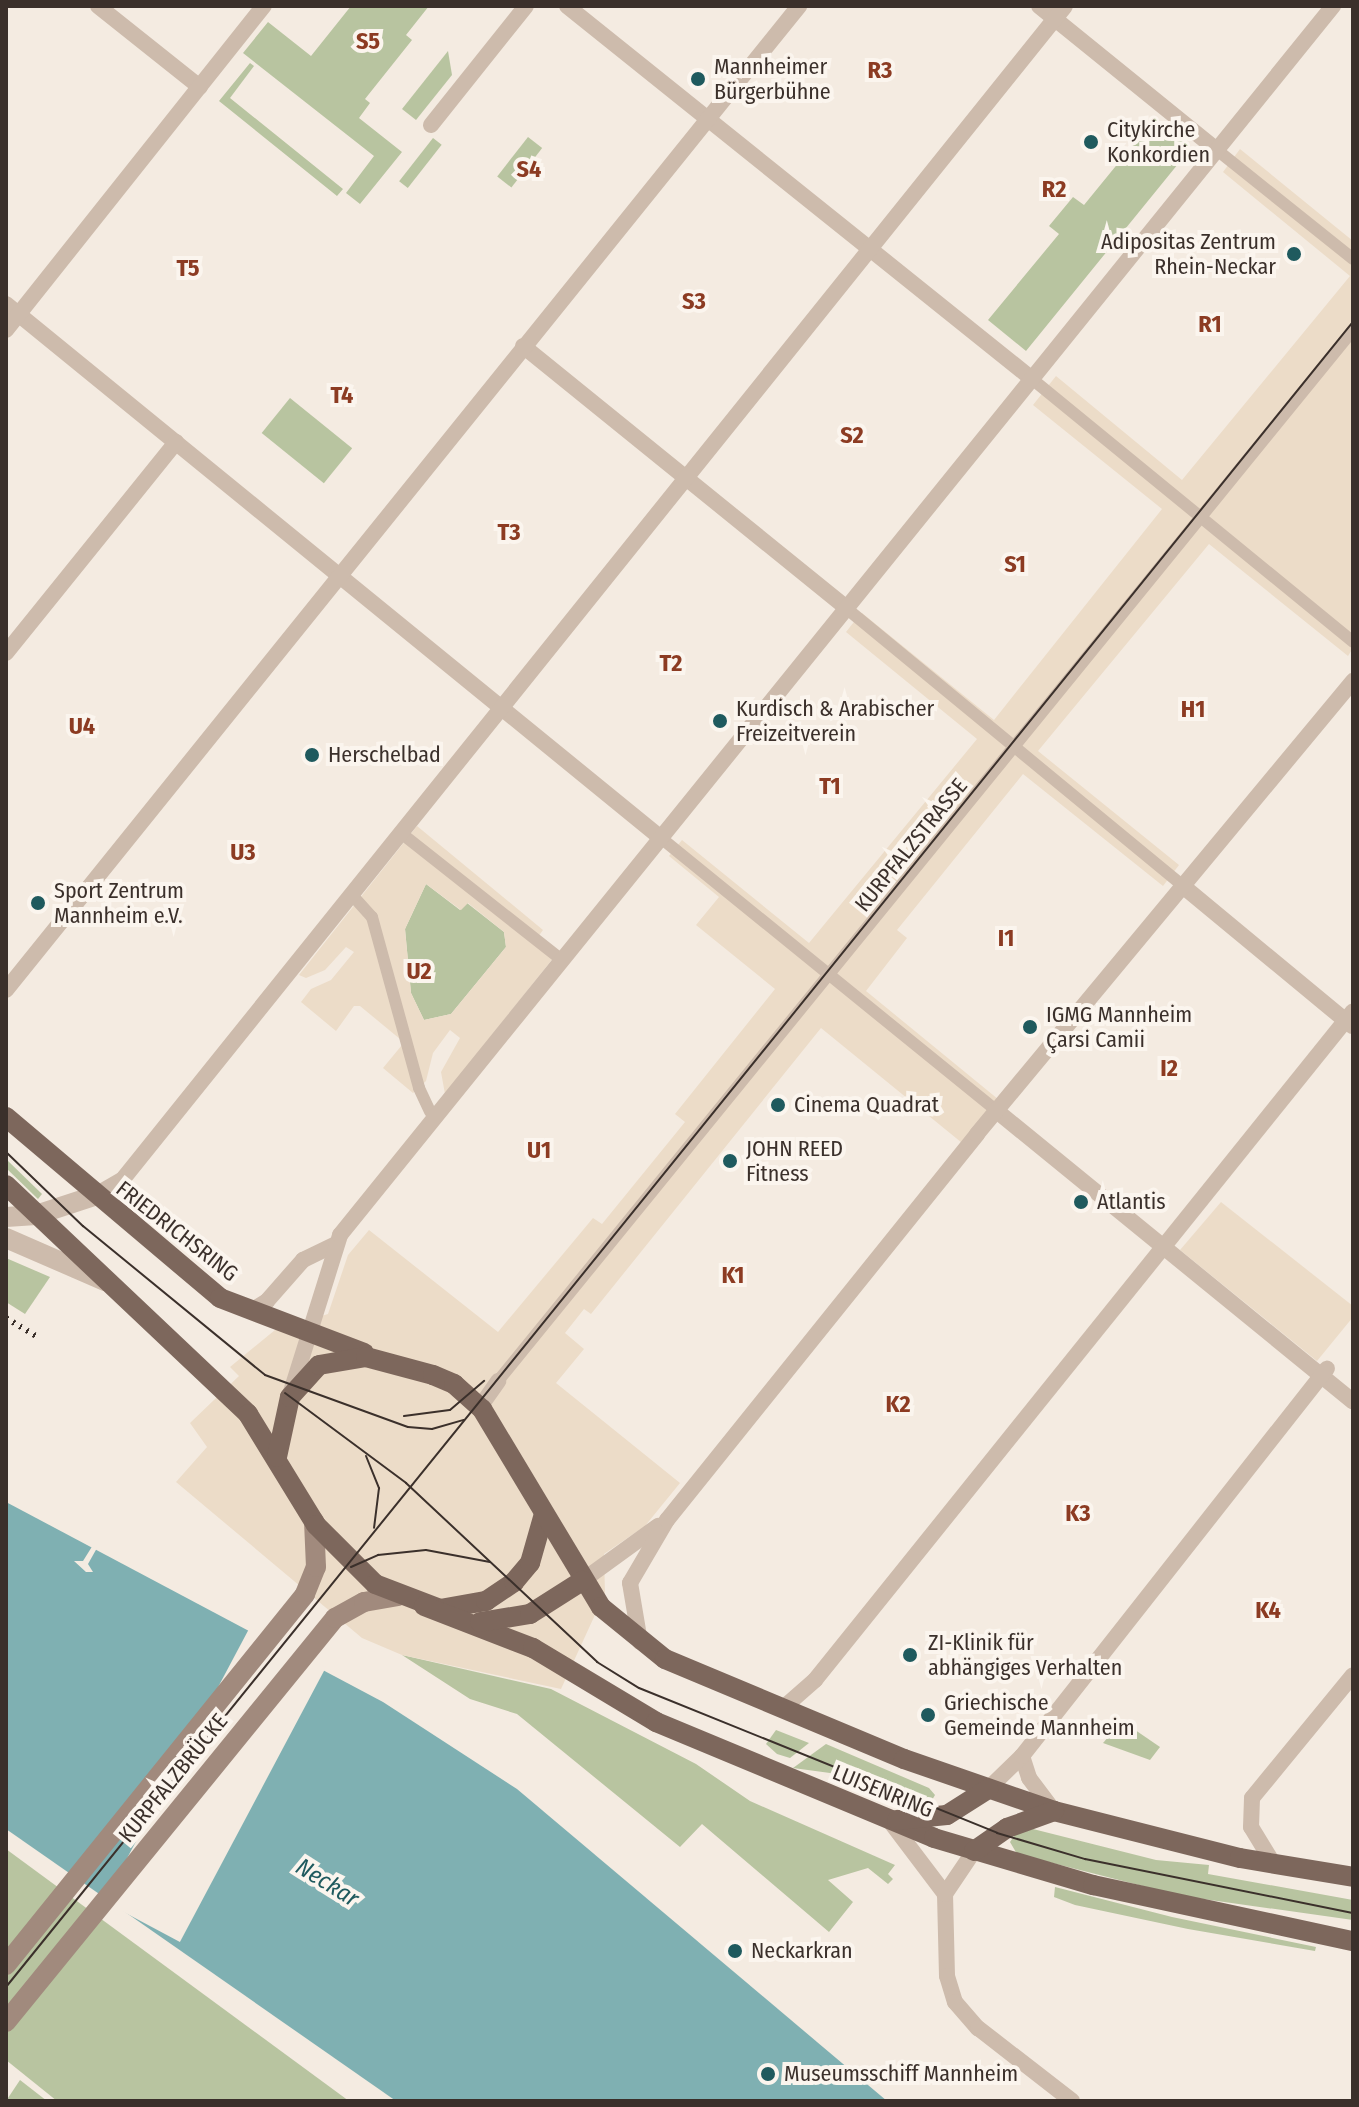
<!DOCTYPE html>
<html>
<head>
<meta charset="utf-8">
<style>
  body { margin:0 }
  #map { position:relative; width:1359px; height:2107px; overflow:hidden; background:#f4ebe1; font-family:"Fira Sans Condensed",sans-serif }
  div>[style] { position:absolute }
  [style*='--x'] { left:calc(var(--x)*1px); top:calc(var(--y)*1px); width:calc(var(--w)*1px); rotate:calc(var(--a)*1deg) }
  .green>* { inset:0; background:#b8c4a0; transform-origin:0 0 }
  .plaza>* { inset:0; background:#ecdcc8 }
  .water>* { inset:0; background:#7fb0b2 }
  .pier>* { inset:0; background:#f4ebe1; transform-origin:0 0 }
  .pedestrian>* { height:12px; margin:-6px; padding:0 6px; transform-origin:6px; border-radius:6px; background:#cdbbac }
  .minor>* { height:16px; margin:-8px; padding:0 8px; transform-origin:8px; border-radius:8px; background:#cdbbac }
  .tertiary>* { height:20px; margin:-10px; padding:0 10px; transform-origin:10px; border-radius:10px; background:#cdbbac }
  .secondary>* { height:20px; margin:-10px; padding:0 10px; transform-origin:10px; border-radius:10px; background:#a18a7d }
  .primary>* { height:20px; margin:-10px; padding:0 10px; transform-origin:10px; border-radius:10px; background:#7d675c }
  .tram>* { height:2px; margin:-1px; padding:0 1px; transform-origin:1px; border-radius:1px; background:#3b302b }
  .rail>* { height:6px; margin-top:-3px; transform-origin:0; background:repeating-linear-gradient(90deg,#3b302b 0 2px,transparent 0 8px) }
  .dots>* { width:22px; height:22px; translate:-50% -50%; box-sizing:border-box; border:4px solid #fbf5ee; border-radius:50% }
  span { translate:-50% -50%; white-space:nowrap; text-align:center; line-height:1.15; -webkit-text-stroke:8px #fbf5ee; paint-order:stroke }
  .poi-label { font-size:22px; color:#3b302b }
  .left { translate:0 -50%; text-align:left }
  .right { translate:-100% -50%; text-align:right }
  .street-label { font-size:22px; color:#3b302b }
  .neighbourhood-label { font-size:24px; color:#8c3b22; font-weight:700 }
  .water-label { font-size:24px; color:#1f5a5e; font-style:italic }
  .frame { position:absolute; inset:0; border:8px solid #3b302b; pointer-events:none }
</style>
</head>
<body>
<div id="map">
  <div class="green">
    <div style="clip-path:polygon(351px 6px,429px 6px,406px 35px,412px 40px,365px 99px,370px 103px,359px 118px,402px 152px,360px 204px,346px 193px,374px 156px,243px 53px,268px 22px,311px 56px)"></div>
    <div style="clip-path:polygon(448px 51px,452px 75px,416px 120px,402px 109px)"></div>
    <div style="clip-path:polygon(250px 63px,254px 66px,230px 98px,343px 189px,337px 196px,219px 101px)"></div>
    <div style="clip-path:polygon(1155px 118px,1191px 148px,1026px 351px,988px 320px,1059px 234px,1049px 226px,1073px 197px,1084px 205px)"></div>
    <div style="left:528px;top:137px;width:18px;height:50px;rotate:38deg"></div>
    <div style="left:433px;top:138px;width:11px;height:55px;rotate:38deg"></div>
    <div style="left:290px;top:398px;width:80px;height:45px;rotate:39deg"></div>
    <div style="clip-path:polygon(426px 884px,460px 910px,467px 903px,504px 932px,506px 947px,451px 1014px,424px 1020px,411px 993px,405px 929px)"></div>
    <div style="clip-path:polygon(6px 1159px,42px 1194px,38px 1199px,6px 1168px)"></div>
    <div style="clip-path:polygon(6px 1258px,50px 1277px,25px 1314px,6px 1302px)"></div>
    <div style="clip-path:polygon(402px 1655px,551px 1689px,696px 1764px,750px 1801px,895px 1865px,888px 1874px,893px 1879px,888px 1884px,868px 1868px,828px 1880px,853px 1902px,829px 1932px,702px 1824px,680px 1847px,517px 1714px,470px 1699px)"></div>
    <div style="clip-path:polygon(1122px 1721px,1160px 1747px,1150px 1760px,1103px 1743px)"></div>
    <div style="clip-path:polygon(776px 1730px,809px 1743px,790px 1758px,777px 1754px,766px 1744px)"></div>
    <div style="clip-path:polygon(826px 1744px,929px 1788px,935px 1795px,925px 1812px,830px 1773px,793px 1768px)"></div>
    <div style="clip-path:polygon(1033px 1829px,1156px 1860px,1209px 1865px,1208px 1874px,1353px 1900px,1353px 1920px,1182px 1896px,1017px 1854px,1010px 1842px,1017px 1832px)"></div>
    <div style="clip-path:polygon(6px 1849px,349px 2101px,57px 2101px,6px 2060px)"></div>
    <div style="clip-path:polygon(1055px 1887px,1172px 1917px,1316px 1947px,1315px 1951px,1188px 1929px,1075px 1905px,1054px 1897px)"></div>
    <div style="clip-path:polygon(20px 2080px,47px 2101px,6px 2101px)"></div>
  </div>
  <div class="plaza">
    <div style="clip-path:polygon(1240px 149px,1353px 241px,1353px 648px,1348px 656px,1209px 544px,1038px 751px,1179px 865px,1163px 886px,1023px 774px,897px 930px,907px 938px,866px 991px,1004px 1104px,967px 1147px,821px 1028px,591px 1314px,584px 1309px,565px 1333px,584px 1349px,556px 1383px,680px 1483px,645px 1526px,604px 1554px,605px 1593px,561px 1689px,402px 1655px,362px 1638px,176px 1482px,207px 1447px,190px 1423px,239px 1376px,230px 1367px,275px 1330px,328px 1314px,348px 1255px,369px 1230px,498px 1332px,593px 1218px,602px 1224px,685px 1122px,675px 1114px,775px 989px,696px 925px,719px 897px,669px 856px,682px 840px,809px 943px,977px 739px,846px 632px,857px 618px,862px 613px,994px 720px,1162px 509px,1033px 405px,1056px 376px,1182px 480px,1350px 276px,1223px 172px)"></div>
    <div style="clip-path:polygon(evenodd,417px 826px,543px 930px,535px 941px,554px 957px,445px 1094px,441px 1072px,460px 1038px,450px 1030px,433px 1053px,426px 1081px,413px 1093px,383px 1068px,402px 1045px,400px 1039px,360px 1006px,354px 1006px,336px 1031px,301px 1002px,311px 989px,331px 980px,354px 952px,346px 947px,325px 970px,306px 978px,299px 975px,417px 826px,426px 884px,461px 910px,468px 903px,504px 932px,506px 947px,451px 1014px,424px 1020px,411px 993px,405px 929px,426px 884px)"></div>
    <div style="clip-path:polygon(1221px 1202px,1353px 1306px,1353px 1317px,1317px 1361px,1180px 1250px)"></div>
  </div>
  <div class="water">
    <div style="clip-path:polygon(6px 1502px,383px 1702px,517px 1789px,887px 2101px,396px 2101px,6px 1829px)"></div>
  </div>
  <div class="pier">
    <div style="clip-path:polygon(93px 1545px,97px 1548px,88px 1564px,93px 1572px,86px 1572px,74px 1561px,83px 1561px)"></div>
    <div style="left:250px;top:1627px;width:86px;height:311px;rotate:28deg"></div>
  </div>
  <div class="pedestrian">
    <div style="--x:1217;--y:150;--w:174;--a:38.7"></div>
    <div style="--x:1032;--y:379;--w:415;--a:39.3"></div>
    <div style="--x:846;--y:608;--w:438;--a:39.5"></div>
    <div style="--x:401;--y:833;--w:205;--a:38.3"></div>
    <div style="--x:661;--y:838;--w:434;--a:39.1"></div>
    <div style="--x:352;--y:895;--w:30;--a:48"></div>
    <div style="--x:372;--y:917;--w:177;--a:74.6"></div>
    <div style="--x:419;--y:1088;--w:26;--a:65"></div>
    <div style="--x:498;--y:1381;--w:1355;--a:-50.87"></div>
  </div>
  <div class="minor">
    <div style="--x:98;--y:6;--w:130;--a:38.5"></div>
    <div style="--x:567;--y:6;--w:596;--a:38.73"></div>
    <div style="--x:1039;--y:6;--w:229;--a:39"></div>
    <div style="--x:431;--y:125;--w:152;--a:-51.4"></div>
    <div style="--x:6;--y:304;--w:845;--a:39.19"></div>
    <div style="--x:6;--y:330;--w:414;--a:-51.5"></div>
    <div style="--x:523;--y:346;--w:416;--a:39"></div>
    <div style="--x:6;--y:653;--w:271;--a:-51.1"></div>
    <div style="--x:1184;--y:887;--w:218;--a:39.6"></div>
    <div style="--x:6;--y:990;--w:1264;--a:-51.13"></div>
    <div style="--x:998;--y:1112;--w:458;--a:39.2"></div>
    <div style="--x:94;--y:1196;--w:34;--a:-30"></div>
    <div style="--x:123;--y:1179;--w:1504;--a:-51.23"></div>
    <div style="--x:251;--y:1311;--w:19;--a:-32"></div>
    <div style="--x:267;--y:1301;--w:55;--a:-48.7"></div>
    <div style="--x:303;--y:1260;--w:34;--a:-26"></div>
    <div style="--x:290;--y:1395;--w:168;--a:-72.6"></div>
    <div style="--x:340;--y:1235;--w:1580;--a:-51.06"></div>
    <div style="--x:480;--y:1407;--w:32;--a:-55"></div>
    <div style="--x:582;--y:1581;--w:94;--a:-35.9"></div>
    <div style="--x:640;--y:1642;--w:60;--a:-99.6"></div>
    <div style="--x:630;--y:1583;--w:73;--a:-59.6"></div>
    <div style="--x:667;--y:1520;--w:495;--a:-51.2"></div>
    <div style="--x:977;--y:1134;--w:589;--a:-50.31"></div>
    <div style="--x:782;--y:1709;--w:44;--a:-41.3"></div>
    <div style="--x:815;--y:1680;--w:858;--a:-51.19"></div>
    <div style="--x:1022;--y:1756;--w:23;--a:72"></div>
    <div style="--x:1029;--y:1778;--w:41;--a:52.9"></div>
    <div style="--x:988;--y:1789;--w:47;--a:-44.1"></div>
    <div style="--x:1022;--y:1756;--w:493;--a:-51.8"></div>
    <div style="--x:889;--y:1820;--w:93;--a:52.9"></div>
    <div style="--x:945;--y:1894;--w:82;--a:88.6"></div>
    <div style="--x:947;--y:1976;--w:27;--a:73"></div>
    <div style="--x:955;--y:2002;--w:35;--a:49"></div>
    <div style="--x:978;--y:2028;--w:119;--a:37.8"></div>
    <div style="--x:1273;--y:1863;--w:42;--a:-121.4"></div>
    <div style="--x:1251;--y:1827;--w:29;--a:-88"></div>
    <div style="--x:1252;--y:1798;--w:159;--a:-50.6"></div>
    <div style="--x:945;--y:1894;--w:52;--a:-56"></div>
  </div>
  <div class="tertiary">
    <div style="--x:6;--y:1217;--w:30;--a:-4"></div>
    <div style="--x:36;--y:1215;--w:61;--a:-18.1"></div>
    <div style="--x:6;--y:1238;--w:108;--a:23.5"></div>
  </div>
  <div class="secondary">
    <div style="--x:6;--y:1965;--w:476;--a:-51.1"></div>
    <div style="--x:305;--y:1594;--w:29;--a:-68"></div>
    <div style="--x:316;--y:1567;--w:46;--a:-92.5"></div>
    <div style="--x:6;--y:2022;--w:521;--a:-50.84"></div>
    <div style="--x:335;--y:1618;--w:33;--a:-29"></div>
    <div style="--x:364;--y:1602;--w:35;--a:-10"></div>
  </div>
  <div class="primary">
    <div style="--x:6;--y:1117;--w:280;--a:40.2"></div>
    <div style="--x:220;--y:1298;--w:154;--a:20.9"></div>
    <div style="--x:6;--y:1185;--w:333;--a:43.4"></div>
    <div style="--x:248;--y:1414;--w:130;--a:58.5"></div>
    <div style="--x:316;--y:1525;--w:83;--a:45"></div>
    <div style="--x:375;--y:1584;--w:70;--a:21"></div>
    <div style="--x:440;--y:1609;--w:47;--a:-9.9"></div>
    <div style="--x:486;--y:1601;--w:34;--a:-34"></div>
    <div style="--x:514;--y:1582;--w:25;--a:-50"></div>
    <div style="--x:530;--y:1563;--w:51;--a:-74.1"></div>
    <div style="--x:277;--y:1457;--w:61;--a:-77.8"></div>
    <div style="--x:290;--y:1397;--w:43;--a:-47.8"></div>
    <div style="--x:319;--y:1365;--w:48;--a:-9.7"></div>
    <div style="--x:366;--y:1357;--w:69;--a:15"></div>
    <div style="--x:433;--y:1375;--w:23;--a:23"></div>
    <div style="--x:454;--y:1384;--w:38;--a:42"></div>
    <div style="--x:482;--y:1409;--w:231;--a:59"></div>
    <div style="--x:601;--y:1607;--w:82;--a:39.1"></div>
    <div style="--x:665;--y:1659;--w:259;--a:22.7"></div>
    <div style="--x:904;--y:1759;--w:159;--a:19.1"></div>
    <div style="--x:1054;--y:1811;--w:192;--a:14.2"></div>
    <div style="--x:1240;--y:1858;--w:115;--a:9.5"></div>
    <div style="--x:424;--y:1606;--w:117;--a:21.1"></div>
    <div style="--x:533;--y:1648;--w:144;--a:31"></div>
    <div style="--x:656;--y:1722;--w:301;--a:22.6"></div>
    <div style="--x:934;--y:1838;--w:166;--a:16.5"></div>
    <div style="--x:1093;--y:1885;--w:266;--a:12.2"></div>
    <div style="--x:480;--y:1622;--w:51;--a:-9.1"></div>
    <div style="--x:530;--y:1614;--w:62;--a:-32.4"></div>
    <div style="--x:897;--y:1820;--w:50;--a:-5.7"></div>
    <div style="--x:947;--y:1815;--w:49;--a:-32.4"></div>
    <div style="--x:974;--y:1851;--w:40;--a:-34.9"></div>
    <div style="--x:1007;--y:1828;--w:50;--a:-19.9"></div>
  </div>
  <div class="tram">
    <div style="--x:6;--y:1152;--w:107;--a:43.9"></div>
    <div style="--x:83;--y:1226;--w:235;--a:39.3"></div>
    <div style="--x:265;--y:1375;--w:152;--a:20"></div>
    <div style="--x:408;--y:1427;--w:24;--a:5"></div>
    <div style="--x:432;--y:1429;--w:33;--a:-16"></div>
    <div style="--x:285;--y:1393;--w:151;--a:36.6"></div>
    <div style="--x:406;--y:1483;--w:262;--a:43.1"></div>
    <div style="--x:597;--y:1662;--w:49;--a:31.8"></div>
    <div style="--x:639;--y:1688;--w:386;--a:22"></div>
    <div style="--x:997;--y:1833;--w:92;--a:16.5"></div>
    <div style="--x:1085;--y:1859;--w:273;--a:11.4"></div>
    <div style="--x:404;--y:1416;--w:46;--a:-7.4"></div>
    <div style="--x:450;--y:1410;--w:45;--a:-40.5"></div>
    <div style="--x:366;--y:1456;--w:35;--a:68"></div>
    <div style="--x:379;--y:1488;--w:40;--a:97.1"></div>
    <div style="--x:351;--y:1567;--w:30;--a:-24"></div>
    <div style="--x:378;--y:1555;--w:48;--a:-5.9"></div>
    <div style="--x:426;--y:1550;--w:65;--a:10.6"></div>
    <div style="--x:6;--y:1987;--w:2142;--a:-51.03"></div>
  </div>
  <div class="rail">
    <div style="--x:6;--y:1318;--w:35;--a:31"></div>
  </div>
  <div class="dots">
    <div style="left:698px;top:79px;background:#1f5a5e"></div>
    <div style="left:1091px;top:142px;background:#1f5a5e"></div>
    <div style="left:1294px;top:254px;background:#1f5a5e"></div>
    <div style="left:720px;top:721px;background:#1f5a5e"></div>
    <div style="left:312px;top:755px;background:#1f5a5e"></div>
    <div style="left:38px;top:903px;background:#1f5a5e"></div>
    <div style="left:1030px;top:1027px;background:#1f5a5e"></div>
    <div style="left:778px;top:1105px;background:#1f5a5e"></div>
    <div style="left:730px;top:1161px;background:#1f5a5e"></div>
    <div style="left:1081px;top:1202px;background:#1f5a5e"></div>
    <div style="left:910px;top:1655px;background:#1f5a5e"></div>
    <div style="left:928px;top:1715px;background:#1f5a5e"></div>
    <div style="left:735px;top:1951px;background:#1f5a5e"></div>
    <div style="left:768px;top:2074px;background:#1f5a5e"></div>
  </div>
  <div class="poi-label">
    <span class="left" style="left:714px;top:79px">Mannheimer<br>Bürgerbühne</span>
    <span class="left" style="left:1107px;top:142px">Citykirche<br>Konkordien</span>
    <span class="right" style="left:1276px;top:254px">Adipositas Zentrum<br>Rhein-Neckar</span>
    <span class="left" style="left:736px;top:721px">Kurdisch &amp; Arabischer<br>Freizeitverein</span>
    <span class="left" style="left:328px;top:755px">Herschelbad</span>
    <span class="left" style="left:54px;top:903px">Sport Zentrum<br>Mannheim e.V.</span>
    <span class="left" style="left:1046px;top:1027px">IGMG Mannheim<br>Çarsi Camii</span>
    <span class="left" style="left:794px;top:1105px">Cinema Quadrat</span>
    <span class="left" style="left:746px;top:1161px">JOHN REED<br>Fitness</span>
    <span class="left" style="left:1097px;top:1202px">Atlantis</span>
    <span class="left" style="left:928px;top:1655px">ZI-Klinik für<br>abhängiges Verhalten</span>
    <span class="left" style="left:944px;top:1715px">Griechische<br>Gemeinde Mannheim</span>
    <span class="left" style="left:751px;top:1951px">Neckarkran</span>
    <span class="left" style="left:784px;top:2074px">Museumsschiff Mannheim</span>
  </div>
  <div class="street-label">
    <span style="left:911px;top:845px;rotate:-51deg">KURPFALZSTRASSE</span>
    <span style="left:177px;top:1231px;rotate:38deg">FRIEDRICHSRING</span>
    <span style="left:173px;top:1778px;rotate:-51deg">KURPFALZBRÜCKE</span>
    <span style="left:883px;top:1791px;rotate:22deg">LUISENRING</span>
  </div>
  <div class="neighbourhood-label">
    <span style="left:368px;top:42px">S5</span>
    <span style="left:880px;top:71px">R3</span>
    <span style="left:529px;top:170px">S4</span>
    <span style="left:1054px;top:190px">R2</span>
    <span style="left:188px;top:269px">T5</span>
    <span style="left:694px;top:302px">S3</span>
    <span style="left:1210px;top:325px">R1</span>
    <span style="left:342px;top:396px">T4</span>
    <span style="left:852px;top:436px">S2</span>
    <span style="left:509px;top:533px">T3</span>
    <span style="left:1015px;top:565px">S1</span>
    <span style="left:671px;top:664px">T2</span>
    <span style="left:1193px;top:710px">H1</span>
    <span style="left:82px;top:727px">U4</span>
    <span style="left:830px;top:787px">T1</span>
    <span style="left:243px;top:853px">U3</span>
    <span style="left:1006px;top:939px">I1</span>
    <span style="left:419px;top:972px">U2</span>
    <span style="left:1169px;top:1069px">I2</span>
    <span style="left:539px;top:1151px">U1</span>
    <span style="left:733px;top:1276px">K1</span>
    <span style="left:898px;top:1405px">K2</span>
    <span style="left:1078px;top:1514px">K3</span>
    <span style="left:1268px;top:1611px">K4</span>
  </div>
  <div class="water-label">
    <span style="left:327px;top:1883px;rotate:32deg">Neckar</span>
  </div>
  <div class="frame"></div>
</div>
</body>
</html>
